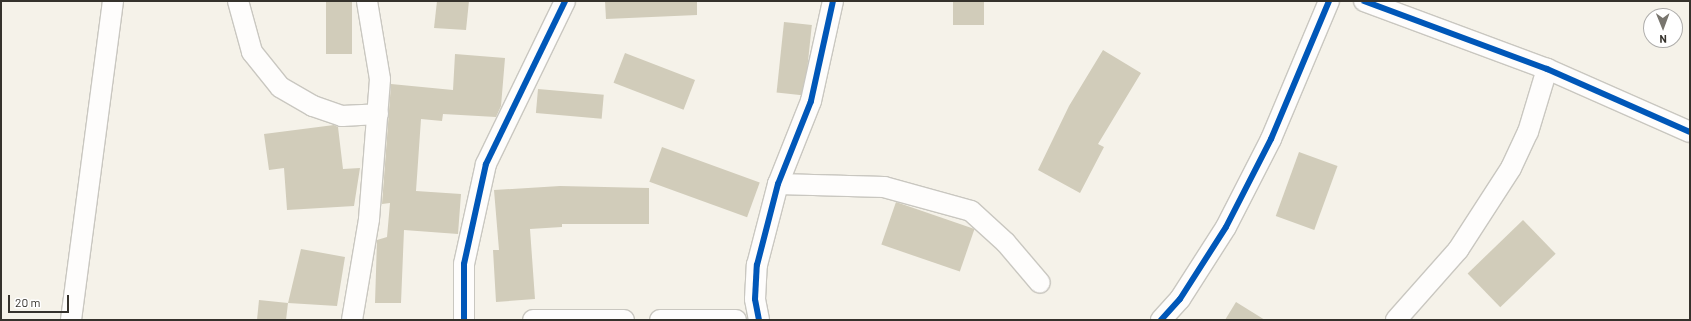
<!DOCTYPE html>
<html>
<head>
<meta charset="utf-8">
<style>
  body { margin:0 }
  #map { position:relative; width:1691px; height:321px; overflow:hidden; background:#f5f2e9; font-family:Barlow,sans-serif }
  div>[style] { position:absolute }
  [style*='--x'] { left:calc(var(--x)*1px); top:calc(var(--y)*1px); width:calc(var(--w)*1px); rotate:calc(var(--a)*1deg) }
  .building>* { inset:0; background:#d1ccba; transform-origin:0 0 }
  .roads { filter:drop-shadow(1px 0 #c9c7c0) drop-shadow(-1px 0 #c9c7c0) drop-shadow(0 1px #c9c7c0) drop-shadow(0 -1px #c9c7c0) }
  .street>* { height:20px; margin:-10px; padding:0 10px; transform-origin:10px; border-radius:10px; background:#fefdfc }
  .cycleway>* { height:6px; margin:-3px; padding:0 3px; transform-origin:3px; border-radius:3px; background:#0057b8 }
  span { translate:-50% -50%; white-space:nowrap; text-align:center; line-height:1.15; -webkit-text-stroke:3px #fff; paint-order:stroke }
  .frame { position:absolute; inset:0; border:2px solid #35322c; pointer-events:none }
  .north { position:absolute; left:1643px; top:8px; width:40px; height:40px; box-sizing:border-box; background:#fff; border:1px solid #aeadab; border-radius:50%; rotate:179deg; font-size:11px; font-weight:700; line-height:16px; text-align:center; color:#35322c }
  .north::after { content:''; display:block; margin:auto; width:14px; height:18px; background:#78756e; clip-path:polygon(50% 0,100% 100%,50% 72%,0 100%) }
  .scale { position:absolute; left:8px; top:295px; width:61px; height:18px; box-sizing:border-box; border:2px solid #35322c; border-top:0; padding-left:5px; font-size:12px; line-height:14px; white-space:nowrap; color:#35322c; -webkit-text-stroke:3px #fff; paint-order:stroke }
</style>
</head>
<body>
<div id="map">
  <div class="building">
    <div style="left:326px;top:1px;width:26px;height:53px"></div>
    <div style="clip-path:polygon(437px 1px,469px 1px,466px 30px,434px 28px)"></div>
    <div style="clip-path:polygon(605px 1px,697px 1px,697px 15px,606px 19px)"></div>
    <div style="left:953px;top:1px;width:31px;height:24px"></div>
    <div style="left:784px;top:22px;width:28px;height:71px;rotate:6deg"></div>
    <div style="clip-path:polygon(1103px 50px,1141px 73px,1098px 144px,1104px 147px,1080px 193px,1038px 170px,1069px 106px)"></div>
    <div style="left:625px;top:53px;width:75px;height:32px;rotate:21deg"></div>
    <div style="clip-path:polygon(455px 54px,505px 58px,501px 106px,496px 117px,443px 114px,442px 121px,421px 119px,416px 191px,461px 194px,458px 234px,404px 230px,401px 303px,375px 303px,377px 240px,387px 237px,390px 203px,382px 204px,391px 84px,453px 90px)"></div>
    <div style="left:538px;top:89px;width:66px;height:24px;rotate:5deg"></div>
    <div style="clip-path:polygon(334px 125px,338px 127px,343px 169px,360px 168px,354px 206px,287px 210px,284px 168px,269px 170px,264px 134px)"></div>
    <div style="left:662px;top:147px;width:104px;height:37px;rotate:20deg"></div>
    <div style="left:1299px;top:152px;width:41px;height:68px;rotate:20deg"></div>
    <div style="clip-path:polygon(560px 186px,649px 188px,649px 224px,562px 224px,562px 227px,530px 229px,535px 299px,496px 302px,493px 250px,499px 250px,494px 190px)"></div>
    <div style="left:896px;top:202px;width:83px;height:45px;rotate:19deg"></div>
    <div style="left:1523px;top:220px;width:47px;height:77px;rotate:46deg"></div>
    <div style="clip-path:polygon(301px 249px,345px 257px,337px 306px,288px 303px)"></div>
    <div style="clip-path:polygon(259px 300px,288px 303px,286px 320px,257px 320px)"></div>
    <div style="clip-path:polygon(1236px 302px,1265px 320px,1225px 320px)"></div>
  </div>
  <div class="roads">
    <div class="street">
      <div style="--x:238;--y:1;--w:53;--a:74.6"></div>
      <div style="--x:252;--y:52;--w:45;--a:51.3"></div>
      <div style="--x:280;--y:87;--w:38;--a:30"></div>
      <div style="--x:313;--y:106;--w:31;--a:19"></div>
      <div style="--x:342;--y:116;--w:36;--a:-3"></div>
      <div style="--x:1364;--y:1;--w:195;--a:20.4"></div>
      <div style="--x:1547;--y:69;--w:156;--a:23.8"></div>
      <div style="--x:778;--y:184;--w:106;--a:1.6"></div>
      <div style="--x:884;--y:187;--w:90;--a:15.4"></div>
      <div style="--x:971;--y:211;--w:47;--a:42.4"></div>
      <div style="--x:1006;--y:243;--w:52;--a:49.6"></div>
      <div style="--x:71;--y:320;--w:322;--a:-82.5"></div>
      <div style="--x:352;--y:320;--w:102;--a:-80.4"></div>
      <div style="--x:369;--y:219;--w:140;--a:-85.5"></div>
      <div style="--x:380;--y:79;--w:79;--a:-99.5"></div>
      <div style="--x:464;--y:320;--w:56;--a:-90"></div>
      <div style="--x:464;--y:264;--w:102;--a:-77.6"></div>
      <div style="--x:486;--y:164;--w:181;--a:-64.1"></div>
      <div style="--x:533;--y:320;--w:91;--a:0"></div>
      <div style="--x:660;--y:320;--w:76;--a:0"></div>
      <div style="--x:759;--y:320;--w:21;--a:-101"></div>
      <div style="--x:755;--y:299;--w:34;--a:-87"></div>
      <div style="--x:757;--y:265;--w:84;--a:-75.5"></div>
      <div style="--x:778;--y:184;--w:89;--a:-68.3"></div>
      <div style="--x:811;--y:101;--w:102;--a:-77.6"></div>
      <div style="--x:1161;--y:320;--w:28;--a:-48"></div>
      <div style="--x:1180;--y:299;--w:85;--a:-57.4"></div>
      <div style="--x:1226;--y:227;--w:99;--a:-62.9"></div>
      <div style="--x:1271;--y:139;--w:150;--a:-67.2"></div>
      <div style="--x:1396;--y:320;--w:94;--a:-48.5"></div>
      <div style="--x:1458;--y:250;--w:98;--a:-57.1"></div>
      <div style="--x:1511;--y:168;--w:40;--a:-65"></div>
      <div style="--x:1528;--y:132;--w:66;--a:-73.2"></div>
    </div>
  </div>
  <div class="cycleway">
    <div style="--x:1364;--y:1;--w:195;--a:20.4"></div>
    <div style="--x:1547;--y:69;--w:156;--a:23.8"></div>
    <div style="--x:464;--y:320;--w:56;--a:-90"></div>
    <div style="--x:464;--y:264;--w:102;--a:-77.6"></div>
    <div style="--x:486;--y:164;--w:181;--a:-64.1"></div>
    <div style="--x:759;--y:320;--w:21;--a:-101"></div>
    <div style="--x:755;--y:299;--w:34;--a:-87"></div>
    <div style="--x:757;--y:265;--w:84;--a:-75.5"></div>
    <div style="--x:778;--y:184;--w:89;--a:-68.3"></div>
    <div style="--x:811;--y:101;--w:102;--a:-77.6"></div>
    <div style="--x:1161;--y:320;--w:28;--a:-48"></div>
    <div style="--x:1180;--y:299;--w:85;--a:-57.4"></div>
    <div style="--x:1226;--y:227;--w:99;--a:-62.9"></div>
    <div style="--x:1271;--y:139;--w:150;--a:-67.2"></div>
  </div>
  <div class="frame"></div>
  <div class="north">N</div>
  <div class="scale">20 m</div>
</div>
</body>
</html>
